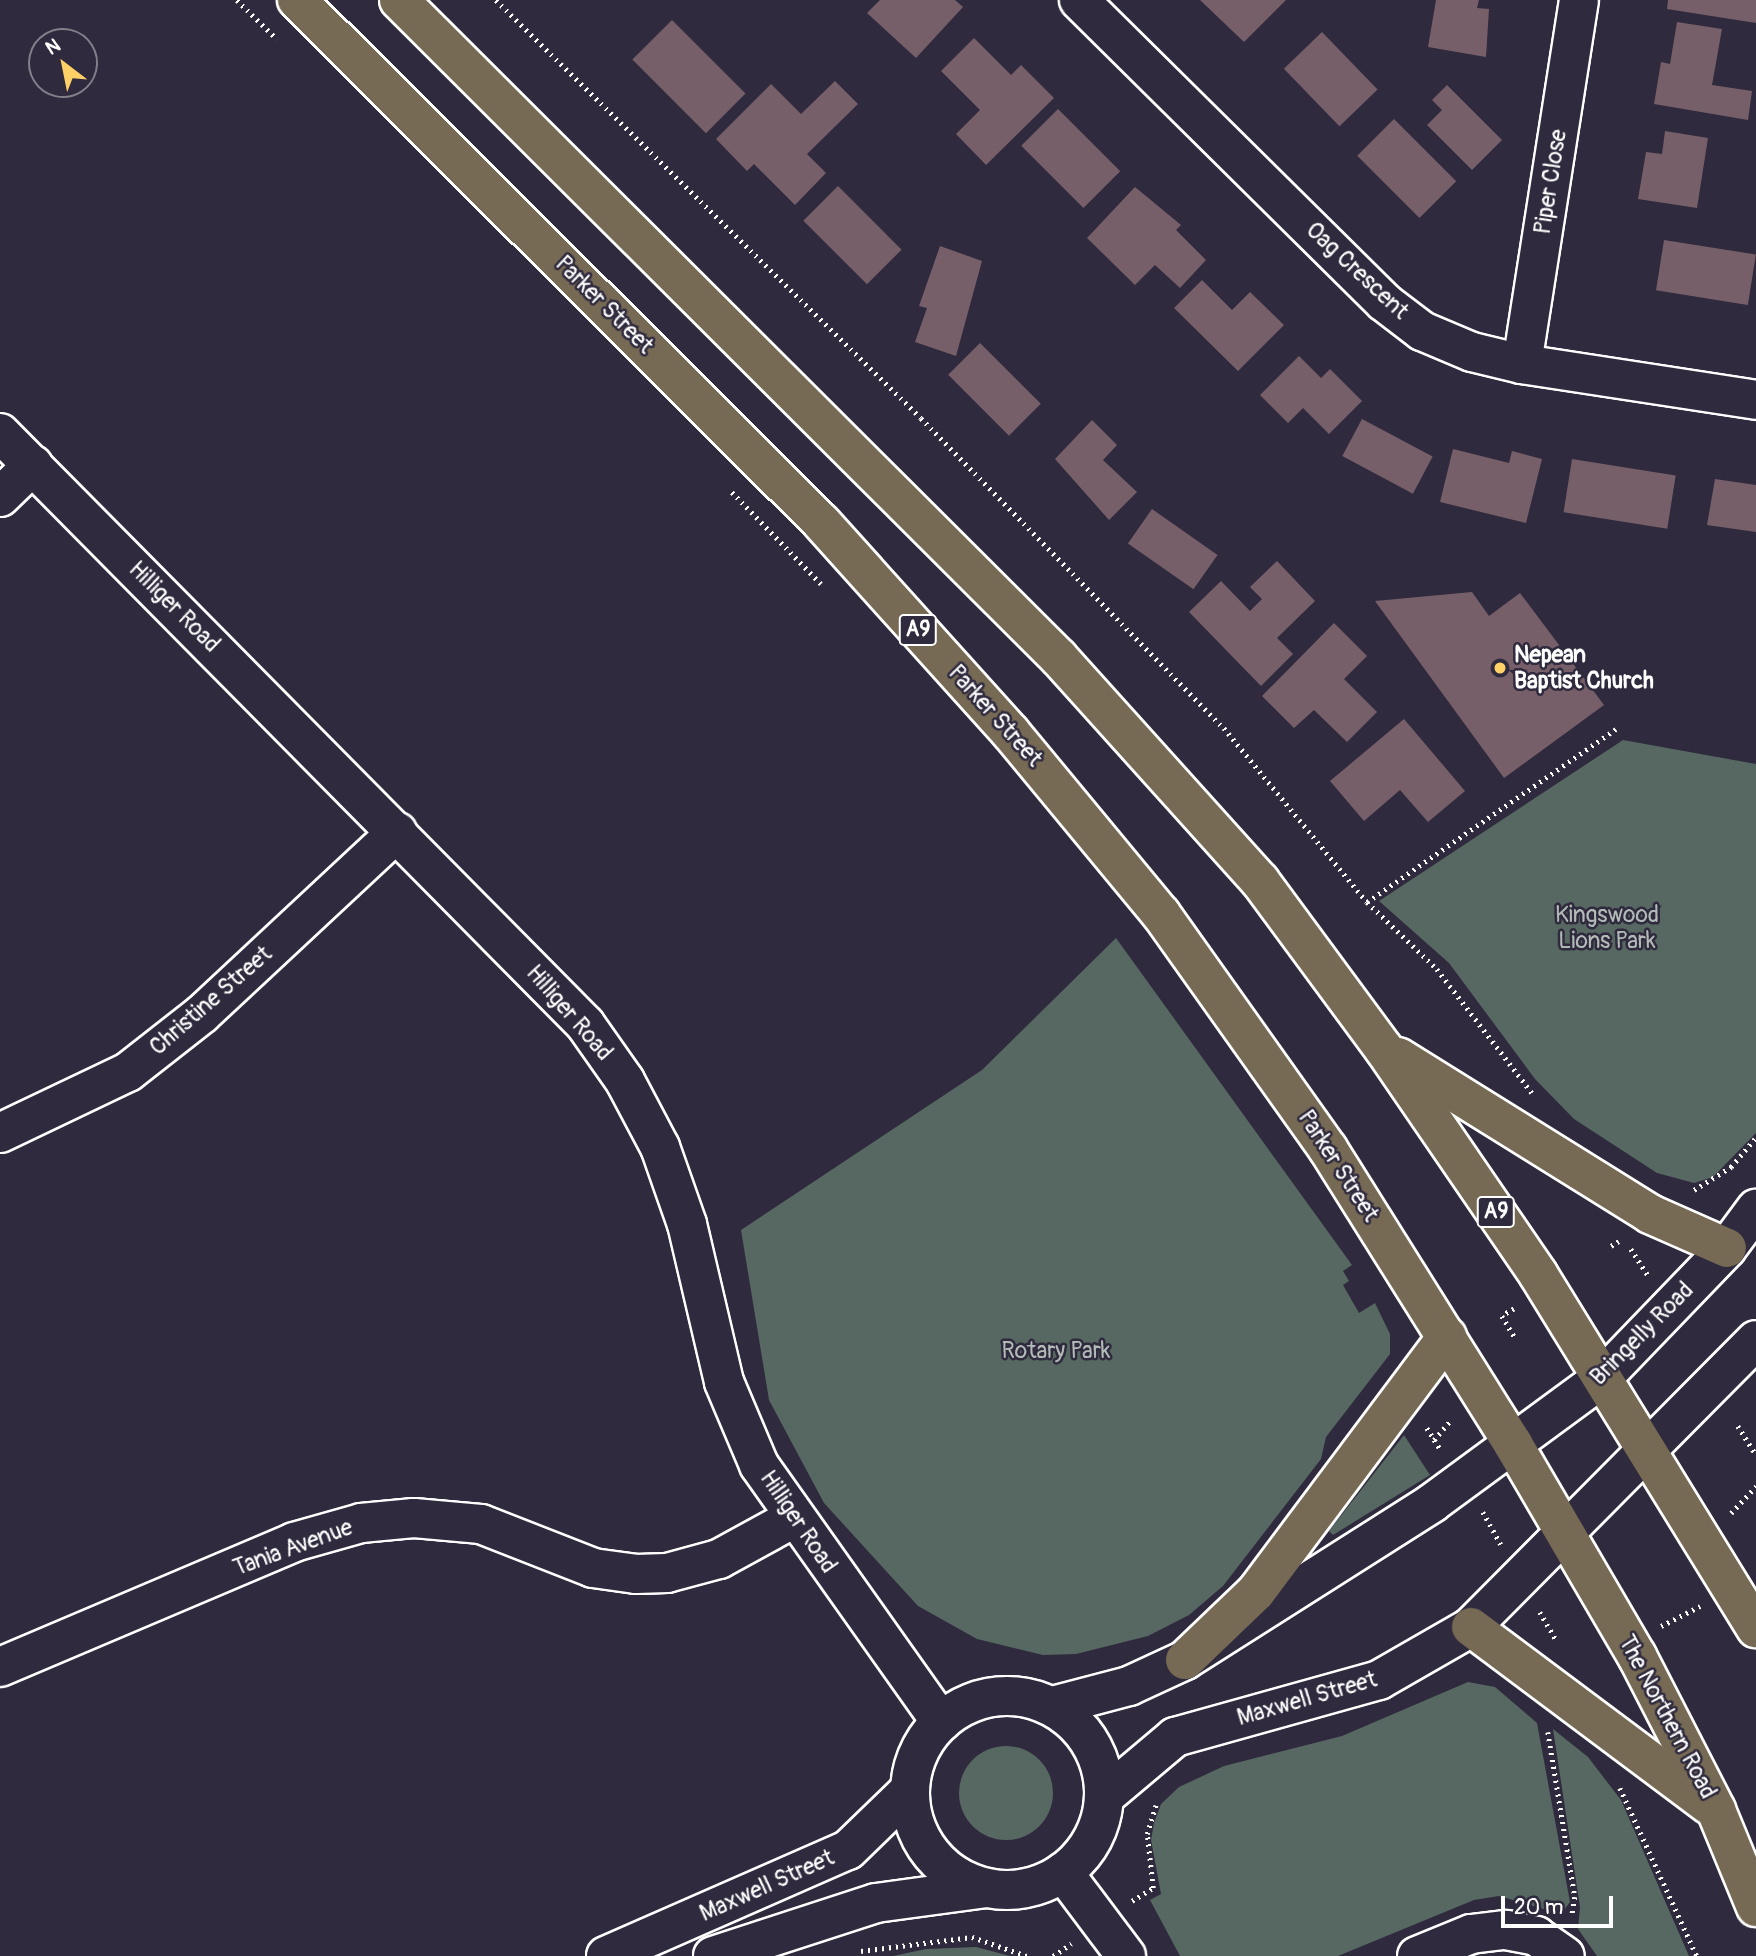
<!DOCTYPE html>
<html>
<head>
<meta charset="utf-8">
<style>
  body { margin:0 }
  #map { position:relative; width:1756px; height:1956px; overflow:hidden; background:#2f2a3d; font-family:Pangolin,sans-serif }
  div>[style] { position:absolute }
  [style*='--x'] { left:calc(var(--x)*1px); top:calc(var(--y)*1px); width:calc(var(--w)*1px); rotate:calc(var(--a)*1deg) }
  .green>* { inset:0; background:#566861 }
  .round { border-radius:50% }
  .building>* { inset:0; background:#775f69; transform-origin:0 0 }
  .path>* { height:4.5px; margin-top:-2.25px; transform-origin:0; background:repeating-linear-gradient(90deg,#fff 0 2px,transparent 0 7px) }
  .roads { filter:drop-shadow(2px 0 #fff) drop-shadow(-2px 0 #fff) drop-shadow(0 2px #fff) drop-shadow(0 -2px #fff) }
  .street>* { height:38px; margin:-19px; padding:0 19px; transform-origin:19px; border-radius:19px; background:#2f2a3d }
  .secondary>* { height:38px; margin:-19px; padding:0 19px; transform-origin:19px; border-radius:19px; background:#2f2a3d }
  .secondary>.ring { margin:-19px; padding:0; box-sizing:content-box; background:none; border:38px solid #2f2a3d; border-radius:50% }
  .highway>* { height:38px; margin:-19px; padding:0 19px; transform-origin:19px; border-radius:19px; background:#766a55 }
  .dots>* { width:19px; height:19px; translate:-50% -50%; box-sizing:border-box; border:4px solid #2f2a3d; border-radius:50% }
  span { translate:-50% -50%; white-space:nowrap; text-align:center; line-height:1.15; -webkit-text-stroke:5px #2f2a3d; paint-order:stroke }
  .shield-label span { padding:2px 5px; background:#2f2a3d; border:2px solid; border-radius:5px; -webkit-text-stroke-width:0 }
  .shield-label { font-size:21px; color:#fff; font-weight:700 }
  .street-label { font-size:23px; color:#fff }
  .poi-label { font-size:23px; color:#fff; font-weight:700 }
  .left { translate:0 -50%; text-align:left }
  .park-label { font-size:23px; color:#b3bbb8 }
  .north { position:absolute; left:28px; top:28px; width:70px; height:70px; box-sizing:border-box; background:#2f2a3d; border:2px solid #827f8b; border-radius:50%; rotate:328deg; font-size:19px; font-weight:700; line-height:28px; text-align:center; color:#fff }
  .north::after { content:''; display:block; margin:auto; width:24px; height:32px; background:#ffd166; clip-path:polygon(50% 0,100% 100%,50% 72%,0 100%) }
  .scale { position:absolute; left:1501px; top:1896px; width:112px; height:32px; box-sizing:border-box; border:4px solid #fff; border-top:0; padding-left:9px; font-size:21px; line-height:24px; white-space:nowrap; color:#fff; -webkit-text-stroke:5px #2f2a3d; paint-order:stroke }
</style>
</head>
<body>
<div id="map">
  <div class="green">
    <div style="clip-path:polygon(1623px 740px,1756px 764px,1756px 1133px,1713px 1177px,1694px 1183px,1657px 1173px,1574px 1119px,1535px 1079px,1449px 963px,1379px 901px)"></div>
    <div style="clip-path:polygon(1116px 938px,1352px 1265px,1343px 1271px,1349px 1281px,1343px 1285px,1359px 1313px,1375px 1303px,1390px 1334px,1390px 1354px,1326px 1437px,1321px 1459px,1223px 1586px,1189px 1615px,1148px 1636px,1076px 1654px,1043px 1655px,977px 1639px,918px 1606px,824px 1503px,769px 1400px,741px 1230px,982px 1070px)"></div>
    <div style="clip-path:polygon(1404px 1435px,1430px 1475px,1333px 1535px,1329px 1531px)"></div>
    <div style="clip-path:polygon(1468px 1682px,1495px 1687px,1537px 1723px,1570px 1902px,1561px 1914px,1499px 1896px,1474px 1900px,1338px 1956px,1180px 1956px,1150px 1900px,1161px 1894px,1151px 1840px,1154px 1823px,1161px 1804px,1179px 1787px,1224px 1766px,1342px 1736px)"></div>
    <div style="clip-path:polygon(1553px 1729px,1588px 1757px,1621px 1800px,1689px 1956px,1597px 1956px,1578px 1929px,1580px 1907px)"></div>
    <div class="round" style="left:959px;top:1746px;width:94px;height:94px"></div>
    <div style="clip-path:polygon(976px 1947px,1010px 1956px,893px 1956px,926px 1949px)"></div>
  </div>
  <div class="building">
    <div style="clip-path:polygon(880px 0,955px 0,963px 7px,916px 58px,867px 13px)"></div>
    <div style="clip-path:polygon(1200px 0,1286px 0,1244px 42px)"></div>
    <div style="clip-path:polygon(1436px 0,1479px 0,1477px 8px,1489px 9px,1486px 57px,1428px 47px)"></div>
    <div style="clip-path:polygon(1668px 0,1756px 0,1756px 23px,1667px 9px)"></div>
    <div style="left:672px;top:20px;width:104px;height:56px;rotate:45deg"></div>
    <div style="clip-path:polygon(1677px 22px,1722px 29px,1712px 85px,1752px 91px,1748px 120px,1654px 104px,1661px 62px,1670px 64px)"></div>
    <div style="left:1322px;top:32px;width:80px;height:53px;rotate:46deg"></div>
    <div style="clip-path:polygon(974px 38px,1011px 75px,1021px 65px,1054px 98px,986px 165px,956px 134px,980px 110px,941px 71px)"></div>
    <div style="clip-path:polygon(835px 81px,858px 104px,807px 154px,826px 173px,795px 205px,754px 164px,747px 171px,716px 139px,771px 84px,801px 114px)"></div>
    <div style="clip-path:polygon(1447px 85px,1502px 140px,1472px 170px,1427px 125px,1442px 110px,1432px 100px)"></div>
    <div style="left:1058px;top:109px;width:88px;height:52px;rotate:45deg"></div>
    <div style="left:1394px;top:119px;width:88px;height:52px;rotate:45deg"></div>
    <div style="clip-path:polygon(1665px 131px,1708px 138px,1697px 208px,1638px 199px,1646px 152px,1662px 154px)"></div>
    <div style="left:838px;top:186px;width:90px;height:49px;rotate:45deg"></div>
    <div style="clip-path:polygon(1135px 187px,1181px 225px,1176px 230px,1206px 260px,1180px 288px,1155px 265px,1135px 285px,1087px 238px)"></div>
    <div style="left:1664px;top:240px;width:93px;height:51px;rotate:9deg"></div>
    <div style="clip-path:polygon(940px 246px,982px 261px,956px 356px,915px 342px,927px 308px,919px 306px)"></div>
    <div style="clip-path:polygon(1202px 280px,1232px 310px,1250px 292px,1284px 325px,1238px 371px,1174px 308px)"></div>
    <div style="left:980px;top:343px;width:86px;height:45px;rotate:45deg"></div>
    <div style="clip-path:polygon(1299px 356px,1321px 378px,1330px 369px,1362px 401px,1329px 434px,1303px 408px,1288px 423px,1260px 395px)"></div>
    <div style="left:1362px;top:419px;width:80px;height:42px;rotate:28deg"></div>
    <div style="clip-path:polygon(1092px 420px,1117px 445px,1103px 460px,1137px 492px,1109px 520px,1055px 459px)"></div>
    <div style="clip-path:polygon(1453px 449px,1509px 463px,1512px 451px,1542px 459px,1526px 523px,1440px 502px)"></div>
    <div style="left:1572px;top:459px;width:105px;height:54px;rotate:9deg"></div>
    <div style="clip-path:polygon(1715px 479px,1756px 485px,1756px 532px,1707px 525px)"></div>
    <div style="left:1152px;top:509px;width:80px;height:42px;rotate:35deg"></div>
    <div style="clip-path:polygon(1277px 561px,1315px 601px,1277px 638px,1293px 654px,1261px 686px,1189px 612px,1221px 581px,1250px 611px,1262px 599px,1250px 587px)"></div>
    <div style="clip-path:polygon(1472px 592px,1489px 616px,1520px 593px,1604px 705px,1504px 778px,1375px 601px)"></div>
    <div style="clip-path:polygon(1334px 623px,1367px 656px,1344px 679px,1377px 712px,1347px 742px,1314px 710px,1294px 728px,1262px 696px)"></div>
    <div style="clip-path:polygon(1404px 719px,1465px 791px,1428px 822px,1400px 790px,1364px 821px,1330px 781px)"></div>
  </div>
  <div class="path">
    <div style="--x:237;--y:0;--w:56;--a:44.3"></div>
    <div style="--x:496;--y:0;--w:596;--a:44.52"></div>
    <div style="--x:921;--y:418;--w:433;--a:45.7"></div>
    <div style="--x:1224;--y:728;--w:225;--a:50.6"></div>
    <div style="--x:1367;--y:902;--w:97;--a:43.7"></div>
    <div style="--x:1437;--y:969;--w:156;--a:52.5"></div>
    <div style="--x:732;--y:492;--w:128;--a:45.9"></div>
    <div style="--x:1367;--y:902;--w:303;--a:-34.8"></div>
    <div style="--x:1694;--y:1190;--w:44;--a:-31.9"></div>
    <div style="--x:1731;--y:1167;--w:39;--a:-50"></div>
    <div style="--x:1611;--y:1246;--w:9;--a:-32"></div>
    <div style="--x:1631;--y:1249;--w:33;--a:57"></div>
    <div style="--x:1514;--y:1309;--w:14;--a:150"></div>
    <div style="--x:1502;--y:1316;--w:27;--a:59"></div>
    <div style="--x:1738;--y:1426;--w:34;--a:58"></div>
    <div style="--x:1427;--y:1428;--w:26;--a:58"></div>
    <div style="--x:1434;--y:1440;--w:25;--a:-50"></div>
    <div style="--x:1483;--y:1512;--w:37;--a:61"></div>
    <div style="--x:1731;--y:1513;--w:37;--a:-47"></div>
    <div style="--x:1540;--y:1612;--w:34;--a:60"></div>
    <div style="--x:1661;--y:1626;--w:44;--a:-27.1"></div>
    <div style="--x:1548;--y:1732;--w:167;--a:80.7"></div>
    <div style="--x:1575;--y:1897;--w:19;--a:99"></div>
    <div style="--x:1620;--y:1788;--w:185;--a:65.4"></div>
    <div style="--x:1132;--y:1901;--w:25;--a:-32"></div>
    <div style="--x:1153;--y:1888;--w:54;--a:-96.3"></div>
    <div style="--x:1147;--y:1834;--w:30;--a:-73"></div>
    <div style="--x:861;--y:1951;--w:112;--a:-7.2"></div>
    <div style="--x:972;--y:1937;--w:58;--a:19.1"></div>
    <div style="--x:1053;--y:1956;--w:22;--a:-34"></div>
  </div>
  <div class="roads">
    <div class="street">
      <div style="--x:1079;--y:0;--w:429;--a:44.7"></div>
      <div style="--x:1384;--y:302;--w:48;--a:37.3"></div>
      <div style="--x:1422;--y:331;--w:54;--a:22.8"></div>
      <div style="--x:1472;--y:352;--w:51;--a:13.5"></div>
      <div style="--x:1522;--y:364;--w:237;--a:8.7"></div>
      <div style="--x:1522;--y:364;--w:368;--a:-81.1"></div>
      <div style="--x:0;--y:433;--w:832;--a:45.29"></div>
      <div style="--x:585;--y:1024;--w:70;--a:54.9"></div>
      <div style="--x:625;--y:1081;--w:75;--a:62.1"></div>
      <div style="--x:660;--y:1147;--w:82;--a:70.7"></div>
      <div style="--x:687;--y:1224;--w:162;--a:76.8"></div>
      <div style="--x:724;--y:1382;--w:90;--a:67.1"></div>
      <div style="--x:759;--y:1465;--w:315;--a:54.7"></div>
      <div style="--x:0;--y:497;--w:46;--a:-44.1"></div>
      <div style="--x:0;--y:1133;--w:142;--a:-25.5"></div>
      <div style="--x:128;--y:1072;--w:94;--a:-38.1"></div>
      <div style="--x:202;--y:1014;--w:267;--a:-43"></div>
      <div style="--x:0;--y:1667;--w:319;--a:-23"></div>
      <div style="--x:294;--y:1542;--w:70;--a:-15.8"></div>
      <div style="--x:361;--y:1523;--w:53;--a:-5.4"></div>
      <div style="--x:414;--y:1518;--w:67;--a:5.1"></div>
      <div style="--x:481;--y:1524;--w:120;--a:21.4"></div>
      <div style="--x:593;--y:1568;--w:43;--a:7.9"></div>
      <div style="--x:636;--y:1574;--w:31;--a:-2"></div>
      <div style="--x:667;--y:1573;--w:54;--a:-15.1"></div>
      <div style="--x:719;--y:1559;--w:83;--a:-28.7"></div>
      <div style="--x:1063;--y:1872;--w:105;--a:53.1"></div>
      <div style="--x:1417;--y:1956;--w:58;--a:-22.2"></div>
      <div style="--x:1471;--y:1934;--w:35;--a:-7"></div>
      <div style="--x:1506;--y:1930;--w:31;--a:11"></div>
      <div style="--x:1536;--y:1936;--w:35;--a:35"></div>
    </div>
    <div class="secondary">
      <div class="ring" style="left:910px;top:1696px;width:156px;height:156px"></div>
      <div style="--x:1053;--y:1706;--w:79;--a:-14.7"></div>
      <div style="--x:1129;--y:1686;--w:62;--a:-24.9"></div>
      <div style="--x:1185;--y:1660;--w:293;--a:-32.4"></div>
      <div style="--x:1432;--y:1503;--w:211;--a:-36.3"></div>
      <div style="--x:1602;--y:1378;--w:180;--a:-46.1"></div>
      <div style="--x:1727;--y:1248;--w:49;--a:-53.4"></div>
      <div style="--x:1105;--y:1796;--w:92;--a:-40.1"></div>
      <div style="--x:1175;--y:1737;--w:212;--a:-15.6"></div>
      <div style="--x:1379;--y:1680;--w:106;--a:-29.9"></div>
      <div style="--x:1471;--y:1627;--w:404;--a:-45.2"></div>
      <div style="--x:606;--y:1956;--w:264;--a:-23.7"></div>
      <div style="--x:848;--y:1850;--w:86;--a:-44.1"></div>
      <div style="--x:713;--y:1956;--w:171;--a:-18"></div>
      <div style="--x:876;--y:1903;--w:110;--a:-7.8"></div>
    </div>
    <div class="highway">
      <div style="--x:297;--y:0;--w:740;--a:44.89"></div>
      <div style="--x:821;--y:522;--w:284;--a:48"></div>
      <div style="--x:1011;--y:733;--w:235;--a:50.4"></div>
      <div style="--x:1161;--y:914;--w:288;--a:54.6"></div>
      <div style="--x:1328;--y:1149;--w:348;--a:57.9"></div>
      <div style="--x:1513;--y:1444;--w:246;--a:59.7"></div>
      <div style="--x:1637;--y:1656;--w:173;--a:62.8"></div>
      <div style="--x:1716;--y:1810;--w:105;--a:67.6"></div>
      <div style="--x:399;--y:0;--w:932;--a:44.91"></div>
      <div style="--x:1059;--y:658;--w:300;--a:48"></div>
      <div style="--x:1260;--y:881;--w:209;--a:53.6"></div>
      <div style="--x:1384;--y:1049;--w:273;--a:55.6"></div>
      <div style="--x:1538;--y:1274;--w:416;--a:58.4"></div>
      <div style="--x:1398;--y:1057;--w:297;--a:31.9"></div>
      <div style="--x:1650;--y:1214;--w:84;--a:23.8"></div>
      <div style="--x:1471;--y:1627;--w:297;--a:36.8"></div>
      <div style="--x:1185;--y:1660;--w:98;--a:-43.8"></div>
      <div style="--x:1256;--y:1592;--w:319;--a:-53.2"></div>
    </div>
  </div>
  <div class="dots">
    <div style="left:1500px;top:668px;background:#ffd166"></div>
  </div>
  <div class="shield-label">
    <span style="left:918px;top:630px">A9</span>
    <span style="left:1496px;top:1212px">A9</span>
  </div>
  <div class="street-label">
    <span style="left:1551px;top:182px;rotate:-81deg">Piper Close</span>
    <span style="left:1357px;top:271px;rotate:43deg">Oag Crescent</span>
    <span style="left:604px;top:305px;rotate:45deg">Parker Street</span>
    <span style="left:174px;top:607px;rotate:45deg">Hilliger Road</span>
    <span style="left:995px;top:716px;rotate:48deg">Parker Street</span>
    <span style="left:211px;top:1001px;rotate:-41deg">Christine Street</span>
    <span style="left:569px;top:1013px;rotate:49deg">Hilliger Road</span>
    <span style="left:1338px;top:1166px;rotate:57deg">Parker Street</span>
    <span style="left:1642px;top:1334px;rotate:-45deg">Bringelly Road</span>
    <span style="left:798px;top:1522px;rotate:56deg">Hilliger Road</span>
    <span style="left:293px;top:1548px;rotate:-20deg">Tania Avenue</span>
    <span style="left:1307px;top:1699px;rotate:-16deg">Maxwell Street</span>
    <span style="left:1667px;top:1717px;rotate:62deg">The Northern Road</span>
    <span style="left:767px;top:1886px;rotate:-24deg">Maxwell Street</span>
  </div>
  <div class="poi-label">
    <span class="left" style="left:1514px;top:668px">Nepean<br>Baptist Church</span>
  </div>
  <div class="park-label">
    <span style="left:1607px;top:928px">Kingswood<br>Lions Park</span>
    <span style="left:1056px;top:1351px">Rotary Park</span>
  </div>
  <div class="north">N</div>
  <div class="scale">20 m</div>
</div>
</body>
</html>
